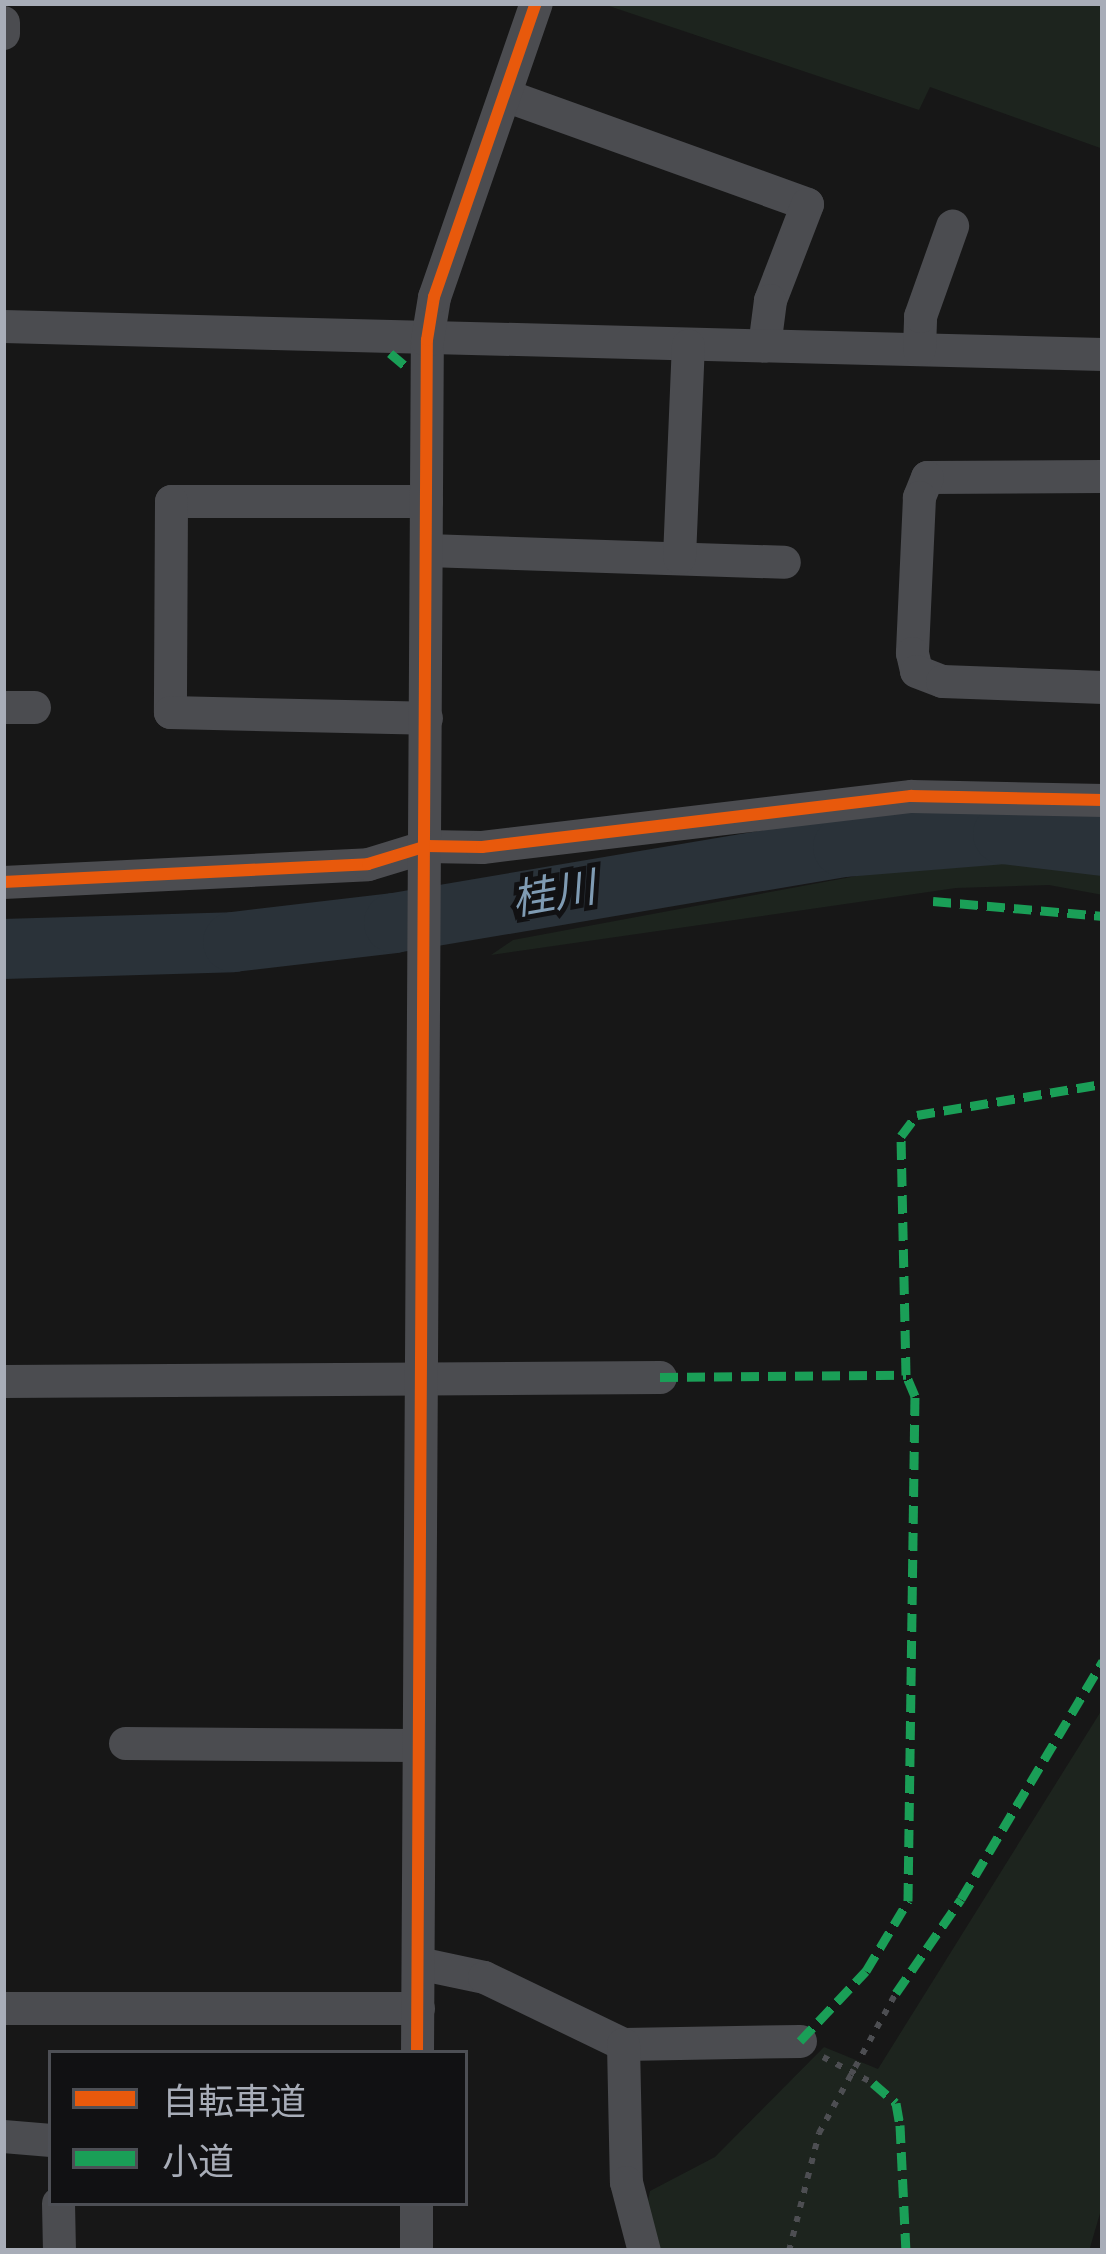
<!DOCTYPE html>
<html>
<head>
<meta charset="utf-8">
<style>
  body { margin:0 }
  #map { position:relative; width:1106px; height:2254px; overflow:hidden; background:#171717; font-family:"Sofia Sans Condensed","Noto Sans JP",sans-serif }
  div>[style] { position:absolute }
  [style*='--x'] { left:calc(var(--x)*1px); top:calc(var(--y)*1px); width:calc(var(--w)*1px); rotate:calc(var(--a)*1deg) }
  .green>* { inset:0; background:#1d241e }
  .river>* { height:60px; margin:-30px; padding:0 30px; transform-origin:30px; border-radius:30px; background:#2a3239 }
  .path>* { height:6px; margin-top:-3px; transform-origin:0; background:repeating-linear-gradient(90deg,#4d4e52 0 6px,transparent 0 15px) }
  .minor>* { height:33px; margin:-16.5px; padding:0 16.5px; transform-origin:16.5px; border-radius:16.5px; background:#4b4c50 }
  .quiet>* { height:9px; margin-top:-4.5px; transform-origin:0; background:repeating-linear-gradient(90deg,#1a9f57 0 18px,transparent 0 27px) }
  .cycleway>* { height:12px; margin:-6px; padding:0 6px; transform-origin:6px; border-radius:6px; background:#e8590c }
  span { translate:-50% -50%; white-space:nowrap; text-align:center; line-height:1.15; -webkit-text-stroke:10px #111113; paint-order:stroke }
  .water-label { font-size:42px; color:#7f9bb3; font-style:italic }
  .frame { position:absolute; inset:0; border:6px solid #a8adb8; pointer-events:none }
  .legend { position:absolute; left:48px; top:2050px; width:420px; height:156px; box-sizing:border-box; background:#111113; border:3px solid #4d4f55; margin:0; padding:15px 21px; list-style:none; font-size:36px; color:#a8adb8 }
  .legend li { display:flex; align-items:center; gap:24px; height:60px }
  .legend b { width:60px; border:3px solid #4d4f55 }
</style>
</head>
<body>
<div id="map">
  <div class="green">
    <div style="clip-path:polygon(600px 3px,1103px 3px,1103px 149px,930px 87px,919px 110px)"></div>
    <div style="clip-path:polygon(1008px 859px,1103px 868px,1103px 895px,1049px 885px,956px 888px,491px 955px,513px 940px,878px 872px)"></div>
    <div style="clip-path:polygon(1103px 1708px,1103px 2203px,1089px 2251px,658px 2251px,644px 2220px,650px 2191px,715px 2157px,824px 2047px,878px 2069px)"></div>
  </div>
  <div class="river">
    <div style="--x:3;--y:949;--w:230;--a:-1.7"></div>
    <div style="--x:233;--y:942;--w:162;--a:-6.7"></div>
    <div style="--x:394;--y:923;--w:455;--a:-9.6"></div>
    <div style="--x:843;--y:847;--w:161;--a:-4.6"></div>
    <div style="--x:1003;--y:834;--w:101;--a:6.8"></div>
  </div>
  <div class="path">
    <div style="--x:823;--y:2057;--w:56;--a:27.5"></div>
    <div style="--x:789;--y:2251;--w:122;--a:-75.7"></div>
    <div style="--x:819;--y:2133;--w:160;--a:-61.2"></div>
  </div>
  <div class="minor">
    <div style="--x:3;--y:22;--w:11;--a:90"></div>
    <div style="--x:505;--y:95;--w:321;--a:19.8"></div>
    <div style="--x:807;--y:204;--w:103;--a:111.1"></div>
    <div style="--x:770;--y:300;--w:46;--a:97.4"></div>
    <div style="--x:3;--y:326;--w:1100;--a:1.46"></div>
    <div style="--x:919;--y:349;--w:33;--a:-88"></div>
    <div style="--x:920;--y:316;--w:96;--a:-70.4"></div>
    <div style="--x:1103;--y:476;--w:176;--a:179.7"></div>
    <div style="--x:927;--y:477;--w:22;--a:112"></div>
    <div style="--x:919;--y:497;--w:156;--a:92.6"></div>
    <div style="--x:912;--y:653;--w:18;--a:77"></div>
    <div style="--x:916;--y:671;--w:28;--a:21"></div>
    <div style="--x:942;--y:681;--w:161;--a:2.1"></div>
    <div style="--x:426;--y:501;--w:255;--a:180"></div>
    <div style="--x:171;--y:501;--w:211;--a:90.3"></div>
    <div style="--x:170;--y:712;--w:256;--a:1.3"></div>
    <div style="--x:427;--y:550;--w:357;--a:1.9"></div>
    <div style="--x:679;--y:557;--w:212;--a:-87.6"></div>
    <div style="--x:3;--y:707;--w:31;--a:0"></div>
    <div style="--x:3;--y:882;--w:365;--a:-2.8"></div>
    <div style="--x:368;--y:864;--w:62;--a:-17"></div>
    <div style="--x:427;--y:846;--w:55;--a:1"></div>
    <div style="--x:482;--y:847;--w:432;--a:-6.8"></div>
    <div style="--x:911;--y:796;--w:192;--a:1.2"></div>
    <div style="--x:3;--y:1381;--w:657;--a:-0.35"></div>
    <div style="--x:125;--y:1743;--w:291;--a:0.4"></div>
    <div style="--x:418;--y:1963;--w:67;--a:12"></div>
    <div style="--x:484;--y:1977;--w:154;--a:25.7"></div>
    <div style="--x:623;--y:2044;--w:177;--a:-1"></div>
    <div style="--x:3;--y:2008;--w:415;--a:0"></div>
    <div style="--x:623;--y:2044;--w:138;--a:88.8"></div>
    <div style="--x:626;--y:2182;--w:71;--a:75.4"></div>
    <div style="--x:417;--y:2053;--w:1713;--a:-89.67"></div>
    <div style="--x:427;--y:340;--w:44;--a:-80.8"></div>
    <div style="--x:434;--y:297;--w:311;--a:-70.9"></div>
    <div style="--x:3;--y:2136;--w:48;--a:4.8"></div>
    <div style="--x:58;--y:2203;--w:48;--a:88.8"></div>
    <div style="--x:416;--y:2251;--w:48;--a:-90"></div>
  </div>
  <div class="quiet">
    <div style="--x:390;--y:353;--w:26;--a:40"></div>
    <div style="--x:933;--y:901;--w:171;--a:5"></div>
    <div style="--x:660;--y:1377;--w:246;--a:-0.5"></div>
    <div style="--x:896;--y:1993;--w:114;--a:-55.3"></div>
    <div style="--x:961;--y:1899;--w:277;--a:-59.2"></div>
    <div style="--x:800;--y:2041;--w:96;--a:-46.7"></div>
    <div style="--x:866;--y:1971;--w:82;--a:-59"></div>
    <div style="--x:908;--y:1901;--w:505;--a:-89.21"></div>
    <div style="--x:915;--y:1396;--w:23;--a:-113"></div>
    <div style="--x:906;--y:1375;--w:239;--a:-91.2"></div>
    <div style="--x:901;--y:1136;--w:26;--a:-53"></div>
    <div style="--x:917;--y:1115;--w:189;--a:-9.5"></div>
    <div style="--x:873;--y:2083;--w:30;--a:41"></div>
    <div style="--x:896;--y:2103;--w:22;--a:80"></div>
    <div style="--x:900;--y:2125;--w:126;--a:87.3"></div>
  </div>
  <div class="cycleway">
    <div style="--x:3;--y:882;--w:365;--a:-2.8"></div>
    <div style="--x:368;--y:864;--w:62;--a:-17"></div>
    <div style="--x:427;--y:846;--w:55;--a:1"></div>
    <div style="--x:482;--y:847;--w:432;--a:-6.8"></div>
    <div style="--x:911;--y:796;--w:192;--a:1.2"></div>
    <div style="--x:417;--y:2053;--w:1713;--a:-89.67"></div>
    <div style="--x:427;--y:340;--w:44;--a:-80.8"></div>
    <div style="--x:434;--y:297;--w:311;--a:-70.9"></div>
  </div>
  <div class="water-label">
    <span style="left:554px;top:896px;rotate:-10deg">桂川</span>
  </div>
  <div class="frame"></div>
  <ul class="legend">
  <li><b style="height:15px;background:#e8590c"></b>自転車道</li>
  <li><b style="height:15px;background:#1a9f57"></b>小道</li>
  </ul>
</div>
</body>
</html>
